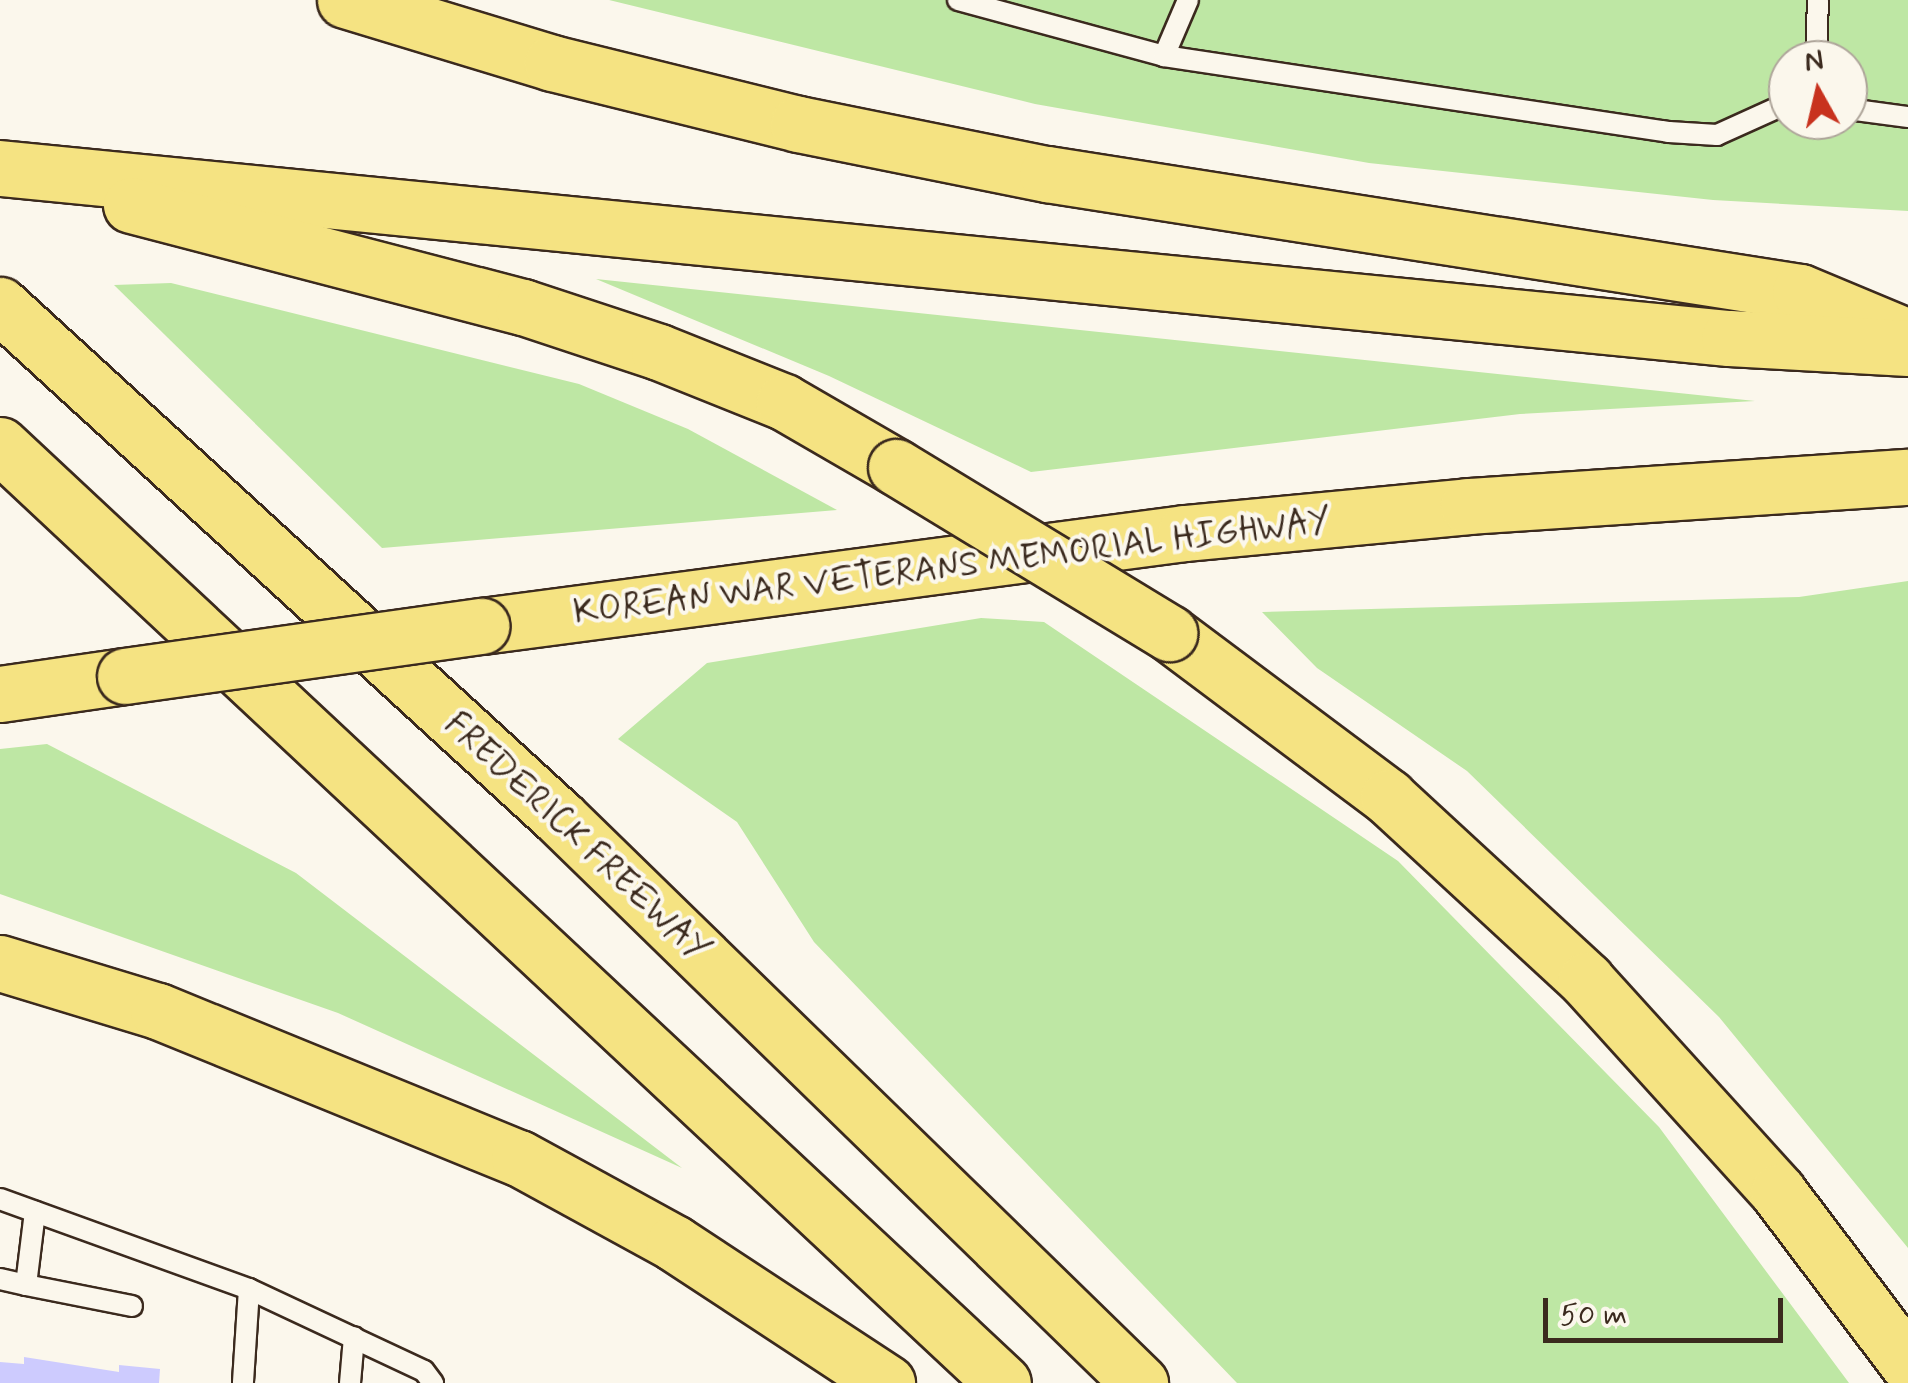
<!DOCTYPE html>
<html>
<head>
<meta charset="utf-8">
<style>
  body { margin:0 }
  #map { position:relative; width:1908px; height:1383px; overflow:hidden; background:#fbf7ec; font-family:Mynerve,sans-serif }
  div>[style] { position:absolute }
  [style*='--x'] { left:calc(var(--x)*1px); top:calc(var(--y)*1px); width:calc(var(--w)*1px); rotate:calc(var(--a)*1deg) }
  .green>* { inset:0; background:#bee7a4 }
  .building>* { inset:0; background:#cdcbfe }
  .roads { filter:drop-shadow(2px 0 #3b2a1e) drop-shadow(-2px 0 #3b2a1e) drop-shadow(0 2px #3b2a1e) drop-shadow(0 -2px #3b2a1e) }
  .lane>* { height:20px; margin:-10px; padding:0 10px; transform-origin:10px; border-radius:10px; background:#fbf7ec }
  .highway>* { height:55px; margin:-27.5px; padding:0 27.5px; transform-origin:27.5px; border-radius:27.5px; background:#f5e382 }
  .bridges { filter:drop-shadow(2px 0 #3b2a1e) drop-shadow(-2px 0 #3b2a1e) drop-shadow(0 2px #3b2a1e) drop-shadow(0 -2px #3b2a1e) }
  .highway-bridge>* { height:55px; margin:-27.5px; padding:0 27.5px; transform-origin:27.5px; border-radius:27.5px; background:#f5e382 }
  span { translate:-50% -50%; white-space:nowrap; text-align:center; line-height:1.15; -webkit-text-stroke:8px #fbf7ec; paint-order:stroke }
  .street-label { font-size:35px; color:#3b2a1e }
  .north { position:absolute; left:1768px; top:40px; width:100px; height:100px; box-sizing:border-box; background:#fbf7ec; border:2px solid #aea59a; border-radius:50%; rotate:352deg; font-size:28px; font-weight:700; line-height:40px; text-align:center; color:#3b2a1e }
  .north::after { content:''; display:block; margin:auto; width:35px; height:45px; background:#c8321e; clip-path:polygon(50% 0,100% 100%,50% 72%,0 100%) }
  .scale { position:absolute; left:1543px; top:1298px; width:240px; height:45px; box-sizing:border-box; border:5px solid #3b2a1e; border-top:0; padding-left:12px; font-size:30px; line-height:35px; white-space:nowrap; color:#3b2a1e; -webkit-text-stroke:8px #fbf7ec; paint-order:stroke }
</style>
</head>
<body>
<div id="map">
  <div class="green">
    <div style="clip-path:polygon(evenodd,609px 0,1908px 0,1908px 211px,1713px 200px,1369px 163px,1035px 104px,609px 0,1788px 60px,1848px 60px,1848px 120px,1788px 120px,1788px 60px)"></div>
    <div style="clip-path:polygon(596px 279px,1755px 401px,1520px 414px,1031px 472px,829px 376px)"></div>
    <div style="clip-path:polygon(171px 283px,579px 384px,688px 429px,837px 510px,382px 548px,114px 285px)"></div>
    <div style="clip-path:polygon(1908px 581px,1908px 1248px,1719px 1017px,1467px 771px,1317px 668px,1262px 612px,1799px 597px)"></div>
    <div style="clip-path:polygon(981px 618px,1044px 622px,1398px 861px,1659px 1127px,1849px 1383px,1237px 1383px,814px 942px,737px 822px,618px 739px,707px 663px)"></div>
    <div style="clip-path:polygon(47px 744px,296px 873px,682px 1168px,338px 1013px,0 894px,0 749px)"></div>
  </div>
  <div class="building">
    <div style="clip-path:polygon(24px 1357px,119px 1372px,119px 1365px,160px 1369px,159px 1383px,0 1383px,0 1362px,24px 1364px)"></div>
  </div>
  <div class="roads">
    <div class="lane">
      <div style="--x:958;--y:0;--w:213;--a:15.2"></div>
      <div style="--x:1164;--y:56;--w:511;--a:8.56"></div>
      <div style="--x:1669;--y:132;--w:48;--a:3.6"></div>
      <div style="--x:1717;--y:135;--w:78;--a:-24.3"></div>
      <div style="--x:1164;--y:56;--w:61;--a:-66.8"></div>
      <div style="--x:1816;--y:60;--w:60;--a:-88.1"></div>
      <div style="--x:1848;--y:109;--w:61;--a:7.6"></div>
      <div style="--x:0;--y:1199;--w:265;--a:19.9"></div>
      <div style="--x:249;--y:1289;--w:94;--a:93.7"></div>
      <div style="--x:0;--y:1279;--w:27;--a:13"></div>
      <div style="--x:26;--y:1285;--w:74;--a:-83"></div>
      <div style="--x:26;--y:1285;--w:108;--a:11.2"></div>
      <div style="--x:249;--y:1289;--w:193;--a:25.1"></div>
      <div style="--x:424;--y:1371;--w:15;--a:53"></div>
      <div style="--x:350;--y:1383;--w:46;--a:-85"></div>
    </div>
    <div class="highway">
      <div style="--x:345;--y:0;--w:216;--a:16.9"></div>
      <div style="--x:552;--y:63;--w:253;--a:13.9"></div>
      <div style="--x:798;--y:124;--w:254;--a:11.4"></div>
      <div style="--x:1047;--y:174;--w:762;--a:8.91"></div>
      <div style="--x:1800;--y:292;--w:109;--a:22.6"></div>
      <div style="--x:0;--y:168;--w:1737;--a:5.62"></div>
      <div style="--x:1729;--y:338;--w:179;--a:3.2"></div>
      <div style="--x:131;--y:205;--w:405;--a:14.6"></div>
      <div style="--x:523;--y:307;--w:143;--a:18.3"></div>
      <div style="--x:659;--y:352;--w:135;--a:21.8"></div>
      <div style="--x:784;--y:402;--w:129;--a:30.1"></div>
      <div style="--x:0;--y:305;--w:759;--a:42.49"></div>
      <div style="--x:560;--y:818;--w:810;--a:44.25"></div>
      <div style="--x:0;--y:445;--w:1373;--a:43.08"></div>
      <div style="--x:482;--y:626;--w:709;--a:-7.54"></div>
      <div style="--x:1185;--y:533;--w:284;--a:-5.4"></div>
      <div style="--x:1468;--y:506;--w:441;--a:-3.8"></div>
      <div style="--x:1169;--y:633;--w:274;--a:36.8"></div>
      <div style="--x:1388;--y:797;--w:270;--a:42.7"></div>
      <div style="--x:1586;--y:980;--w:286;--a:47.8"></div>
      <div style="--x:1778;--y:1192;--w:216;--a:52.9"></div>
      <div style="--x:0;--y:694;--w:126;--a:-8.2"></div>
      <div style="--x:0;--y:963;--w:165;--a:16.9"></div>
      <div style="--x:158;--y:1011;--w:390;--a:22.2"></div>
      <div style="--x:519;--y:1158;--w:177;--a:28.7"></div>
      <div style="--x:674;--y:1243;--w:255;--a:33.3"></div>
    </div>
  </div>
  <div class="bridges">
    <div class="highway-bridge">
      <div style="--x:896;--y:467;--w:320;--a:31.3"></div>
      <div style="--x:125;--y:676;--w:360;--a:-8"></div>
    </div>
  </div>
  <div class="street-label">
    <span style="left:952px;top:567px;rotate:-7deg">KOREAN WAR VETERANS MEMORIAL HIGHWAY</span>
    <span style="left:577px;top:837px;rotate:43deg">FREDERICK FREEWAY</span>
  </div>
  <div class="north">N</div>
  <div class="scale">50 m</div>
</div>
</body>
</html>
